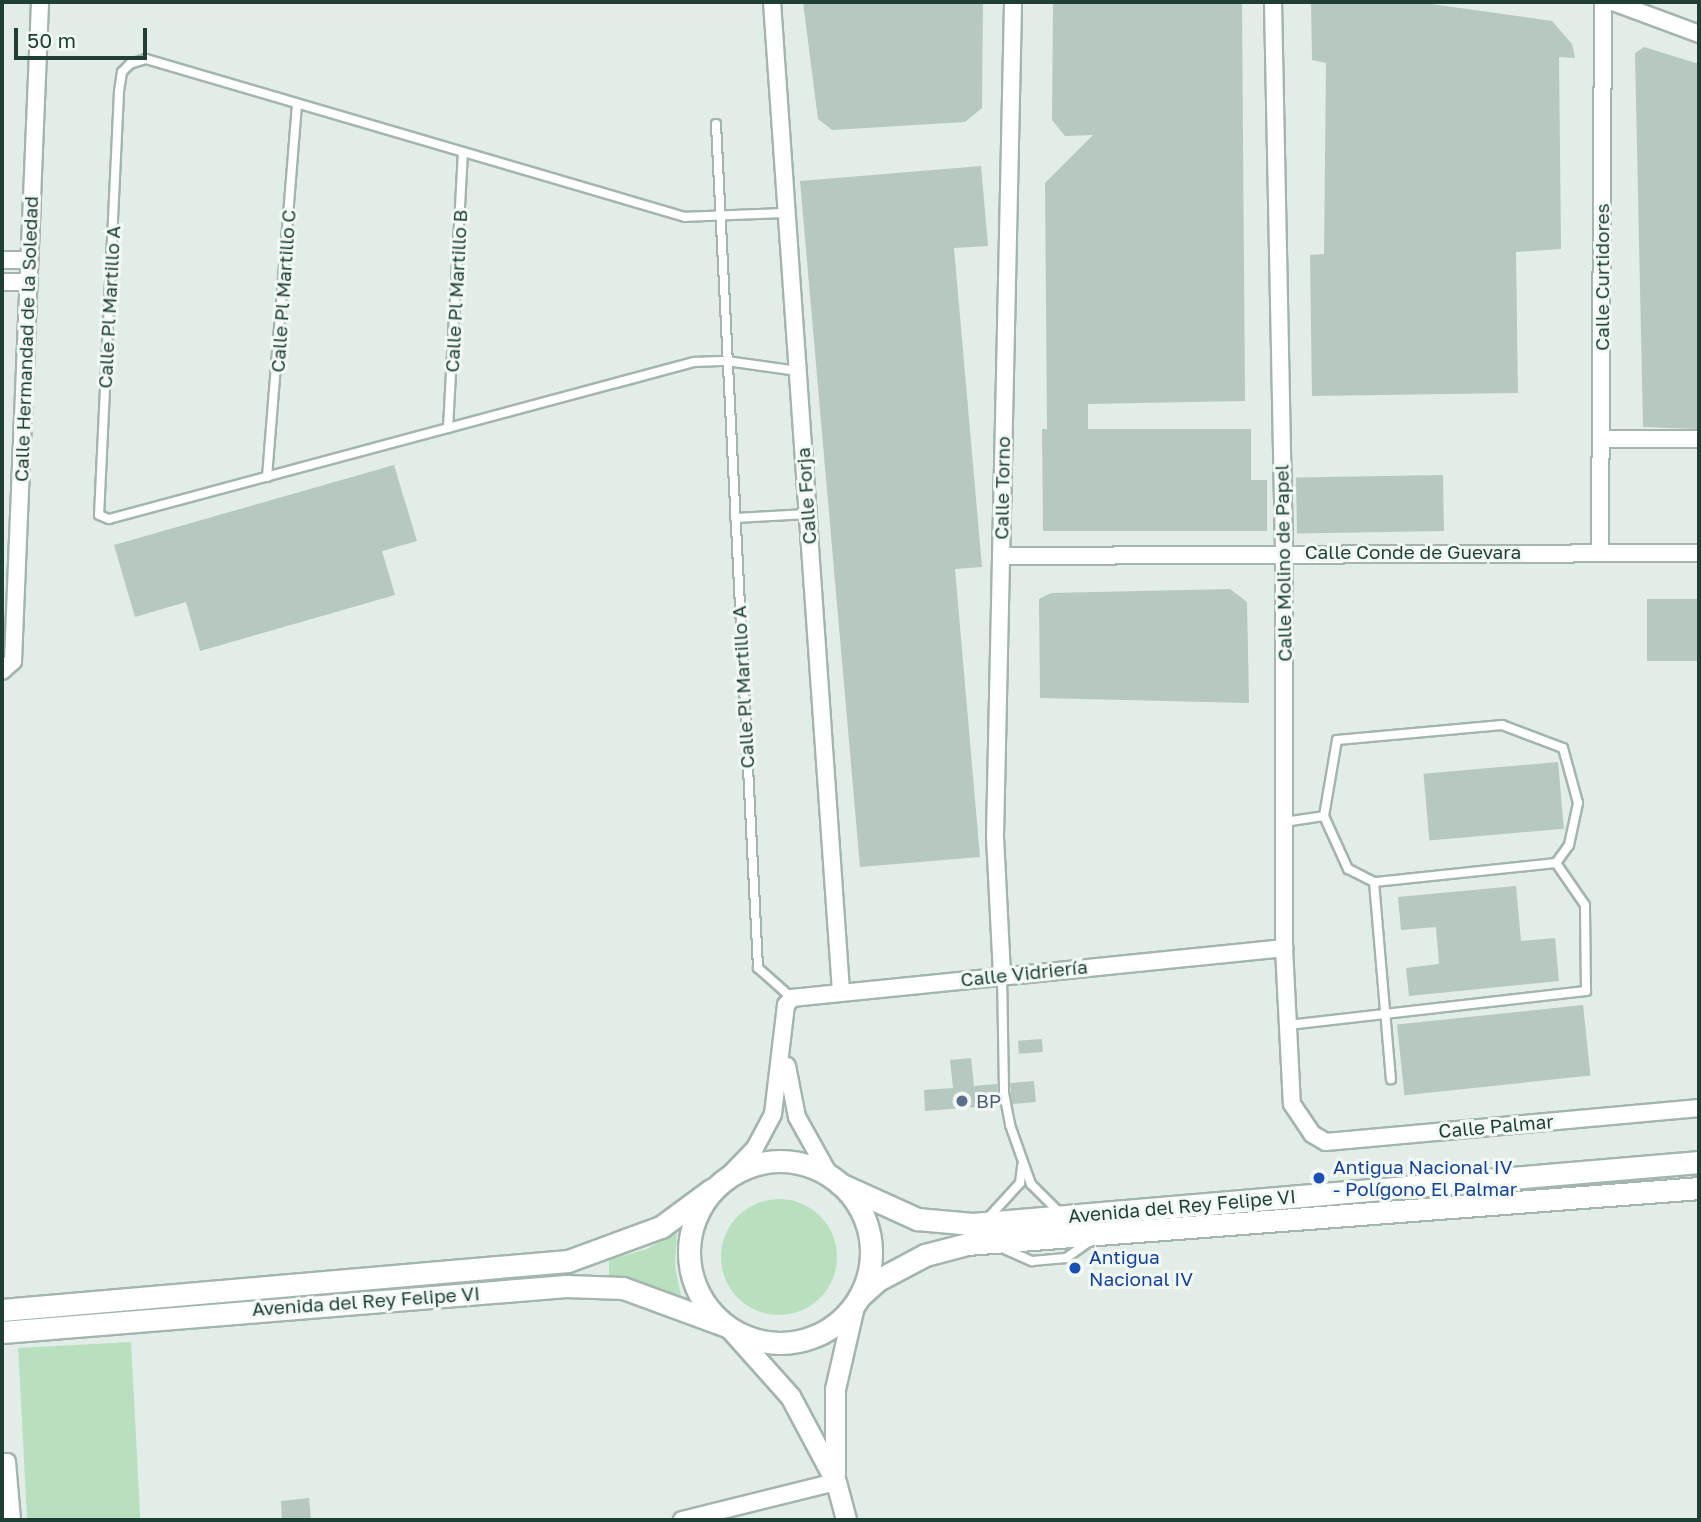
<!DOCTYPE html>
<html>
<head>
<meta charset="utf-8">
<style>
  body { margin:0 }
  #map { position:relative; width:1701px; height:1522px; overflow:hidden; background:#e1ede6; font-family:"Golos Text",sans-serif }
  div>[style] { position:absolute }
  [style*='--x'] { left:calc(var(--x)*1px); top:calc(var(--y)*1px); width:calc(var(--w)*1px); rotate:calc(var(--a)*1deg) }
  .green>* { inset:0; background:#b8e0bf; transform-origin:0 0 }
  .round { border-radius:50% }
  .building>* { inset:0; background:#b6c8bf; transform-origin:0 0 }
  .roads { filter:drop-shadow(2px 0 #a3b5ad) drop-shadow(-2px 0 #a3b5ad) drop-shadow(0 2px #a3b5ad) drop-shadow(0 -2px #a3b5ad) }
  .service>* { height:8px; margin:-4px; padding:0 4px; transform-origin:4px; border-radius:4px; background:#fff }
  .minor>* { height:16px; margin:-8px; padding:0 8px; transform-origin:8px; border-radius:8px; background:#fff }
  .tertiary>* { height:19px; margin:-9.5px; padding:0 9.5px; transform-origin:9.5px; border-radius:9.5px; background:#fff }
  .secondary>* { height:21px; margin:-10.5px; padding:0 10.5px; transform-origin:10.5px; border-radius:10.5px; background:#fff }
  .secondary>.ring { margin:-10.5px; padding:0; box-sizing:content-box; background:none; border:21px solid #fff; border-radius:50% }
  .dots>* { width:19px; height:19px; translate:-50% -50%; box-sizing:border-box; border:4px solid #f2f9f5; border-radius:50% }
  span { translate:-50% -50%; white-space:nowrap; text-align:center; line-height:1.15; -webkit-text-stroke:6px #f2f9f5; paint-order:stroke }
  .street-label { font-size:19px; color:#1f3f34 }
  .service-label { font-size:19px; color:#4e5e75 }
  .left { translate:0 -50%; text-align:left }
  .transit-label { font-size:19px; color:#164399 }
  .frame { position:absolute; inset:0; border:4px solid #1f3f34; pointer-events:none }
  .scale { position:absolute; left:14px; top:28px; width:133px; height:32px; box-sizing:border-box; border:4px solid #1f3f34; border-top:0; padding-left:9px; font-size:21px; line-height:24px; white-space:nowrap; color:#1f3f34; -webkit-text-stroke:5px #f2f9f5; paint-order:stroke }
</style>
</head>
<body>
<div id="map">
  <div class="green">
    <div class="round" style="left:721px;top:1199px;width:116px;height:116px"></div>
    <div style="clip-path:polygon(677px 1231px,675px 1266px,681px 1296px,642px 1282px,609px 1278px,609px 1260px,647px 1249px)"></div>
    <div style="left:131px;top:1342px;width:178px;height:113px;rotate:87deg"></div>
  </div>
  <div class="building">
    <div style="clip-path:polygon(803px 2px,983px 2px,982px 108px,965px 122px,832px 130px,818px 119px)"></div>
    <div style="clip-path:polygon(1053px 2px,1242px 2px,1245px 401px,1088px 404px,1088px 429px,1251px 429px,1251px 480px,1267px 480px,1267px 531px,1043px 531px,1042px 429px,1047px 429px,1045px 183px,1093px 135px,1065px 136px,1052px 120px)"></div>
    <div style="clip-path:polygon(1311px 2px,1417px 2px,1552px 21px,1572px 44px,1575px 58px,1559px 57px,1561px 249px,1516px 252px,1518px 393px,1312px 396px,1310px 255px,1324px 254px,1326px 63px,1312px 60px)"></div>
    <div style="clip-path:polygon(1644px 47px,1699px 64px,1699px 429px,1643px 427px,1635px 53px)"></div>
    <div style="clip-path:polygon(981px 166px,988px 246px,954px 248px,982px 567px,955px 569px,980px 857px,860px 867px,800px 181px)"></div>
    <div style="clip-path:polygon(394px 465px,417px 541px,382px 551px,395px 595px,200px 651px,186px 602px,135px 617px,114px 545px)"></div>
    <div style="left:1443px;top:475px;width:56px;height:147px;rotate:89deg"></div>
    <div style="clip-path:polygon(1230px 589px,1247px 602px,1249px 703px,1040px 698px,1039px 599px,1051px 593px)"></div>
    <div style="left:1647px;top:599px;width:52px;height:62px"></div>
    <div style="left:1558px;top:762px;width:67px;height:135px;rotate:85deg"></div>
    <div style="clip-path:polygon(1516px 886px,1521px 941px,1555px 938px,1559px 981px,1409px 996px,1406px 968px,1439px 964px,1436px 927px,1401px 930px,1398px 897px)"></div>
    <div style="left:1583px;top:1005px;width:71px;height:187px;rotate:84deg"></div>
    <div style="left:1042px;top:1039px;width:13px;height:24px;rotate:86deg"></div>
    <div style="clip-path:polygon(971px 1058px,974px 1086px,997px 1084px,999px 1105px,925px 1111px,924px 1090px,953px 1088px,950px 1060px)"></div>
    <div style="left:1034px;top:1081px;width:21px;height:24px;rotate:85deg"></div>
    <div style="clip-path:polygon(309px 1498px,311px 1520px,282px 1520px,281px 1501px)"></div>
  </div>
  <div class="roads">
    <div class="service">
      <div style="--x:716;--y:124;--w:845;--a:87.15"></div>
      <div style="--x:758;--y:968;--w:45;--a:41.4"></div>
      <div style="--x:787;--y:213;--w:102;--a:177.8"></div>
      <div style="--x:685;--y:217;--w:562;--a:-163.66"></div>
      <div style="--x:146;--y:59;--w:17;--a:163"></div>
      <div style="--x:130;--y:64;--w:11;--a:135"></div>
      <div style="--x:122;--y:72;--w:20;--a:99"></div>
      <div style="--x:119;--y:92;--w:423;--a:92.7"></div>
      <div style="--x:99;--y:515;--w:11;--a:22"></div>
      <div style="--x:109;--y:519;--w:606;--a:-15.02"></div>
      <div style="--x:694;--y:362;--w:33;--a:-2"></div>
      <div style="--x:727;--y:361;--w:71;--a:8.1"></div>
      <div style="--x:448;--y:428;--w:275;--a:-86.9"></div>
      <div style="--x:267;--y:477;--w:373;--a:-85.4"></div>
      <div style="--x:735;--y:518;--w:73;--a:-3.1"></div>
      <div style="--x:1284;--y:822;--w:40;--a:-8.5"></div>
      <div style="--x:1324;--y:816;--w:77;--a:-80.3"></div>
      <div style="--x:1337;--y:740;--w:166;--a:-5.2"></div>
      <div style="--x:1502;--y:725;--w:65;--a:20.7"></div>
      <div style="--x:1563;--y:748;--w:57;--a:74.7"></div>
      <div style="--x:1578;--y:803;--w:43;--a:102.1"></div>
      <div style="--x:1569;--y:845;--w:22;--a:126"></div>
      <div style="--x:1556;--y:863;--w:183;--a:174"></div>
      <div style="--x:1374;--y:882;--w:29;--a:-153"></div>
      <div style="--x:1348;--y:869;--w:58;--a:-114.4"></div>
      <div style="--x:1374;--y:882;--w:198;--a:85.1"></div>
      <div style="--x:1002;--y:975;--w:118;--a:89"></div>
      <div style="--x:1004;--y:1093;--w:33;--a:79"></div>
      <div style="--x:1010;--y:1125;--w:63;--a:70.4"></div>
      <div style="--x:1031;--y:1184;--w:42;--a:45"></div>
      <div style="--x:1288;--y:1025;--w:300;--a:-6.5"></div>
      <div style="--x:1586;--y:991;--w:86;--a:-90.7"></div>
      <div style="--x:1585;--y:905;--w:51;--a:-124.6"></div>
      <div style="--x:989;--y:1217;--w:46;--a:-47.6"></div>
      <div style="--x:1020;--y:1183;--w:17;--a:-83"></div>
      <div style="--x:1000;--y:1247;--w:35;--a:24"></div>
      <div style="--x:1032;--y:1261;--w:34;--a:-5"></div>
      <div style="--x:1066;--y:1258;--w:33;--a:-35"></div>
    </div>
    <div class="minor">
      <div style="--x:772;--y:2;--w:990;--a:86.01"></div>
      <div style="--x:1273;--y:2;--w:550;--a:88.85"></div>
      <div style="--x:1284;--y:552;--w:396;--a:90"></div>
      <div style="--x:1284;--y:948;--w:156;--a:87.1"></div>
      <div style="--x:1292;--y:1104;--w:36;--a:56"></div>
      <div style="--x:1312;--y:1134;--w:16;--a:30"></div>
      <div style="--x:1326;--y:1142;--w:375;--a:-5.2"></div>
      <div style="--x:1613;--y:2;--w:92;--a:20.4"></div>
      <div style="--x:2;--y:260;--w:27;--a:0"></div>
      <div style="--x:2;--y:282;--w:26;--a:0"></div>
      <div style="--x:1602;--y:439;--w:97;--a:0"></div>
      <div style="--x:1600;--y:553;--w:551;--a:-89.69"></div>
      <div style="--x:1001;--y:556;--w:698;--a:-0.25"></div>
      <div style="--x:2;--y:671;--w:15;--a:-42"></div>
      <div style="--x:13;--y:661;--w:660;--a:-87.65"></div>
      <div style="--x:1002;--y:975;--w:139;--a:-92.9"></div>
      <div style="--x:995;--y:836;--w:834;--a:-88.76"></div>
      <div style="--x:787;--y:1066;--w:52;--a:78.9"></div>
      <div style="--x:797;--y:1117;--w:68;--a:60.8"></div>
      <div style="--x:728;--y:1176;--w:39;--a:-46"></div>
      <div style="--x:755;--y:1148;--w:38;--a:-62"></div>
      <div style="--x:773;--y:1114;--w:110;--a:-83.2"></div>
      <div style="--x:786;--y:1005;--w:9;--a:-49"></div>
      <div style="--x:792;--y:998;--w:495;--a:-5.8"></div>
      <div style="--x:2;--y:1462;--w:5;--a:0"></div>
      <div style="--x:7;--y:1462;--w:58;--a:85.1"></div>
      <div style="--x:682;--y:1520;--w:159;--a:-13.9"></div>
    </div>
    <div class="tertiary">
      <div style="--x:730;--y:1329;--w:90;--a:48.2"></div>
      <div style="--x:790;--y:1396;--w:98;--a:61.9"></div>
      <div style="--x:836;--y:1482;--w:39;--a:75"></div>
      <div style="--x:835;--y:1474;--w:85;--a:-90"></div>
      <div style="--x:835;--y:1389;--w:85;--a:-77.1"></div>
    </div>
    <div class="secondary">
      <div class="ring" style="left:689px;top:1161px;width:161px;height:161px"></div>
      <div style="--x:840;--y:1184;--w:85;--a:24.4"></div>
      <div style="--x:917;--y:1219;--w:56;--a:5.1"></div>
      <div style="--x:973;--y:1224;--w:729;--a:-4.88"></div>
      <div style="--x:859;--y:1297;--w:25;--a:-42"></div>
      <div style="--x:878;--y:1280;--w:53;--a:-28"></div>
      <div style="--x:925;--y:1255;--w:43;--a:-14.7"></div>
      <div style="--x:967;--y:1244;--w:734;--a:-4.37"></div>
      <div style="--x:2;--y:1310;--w:568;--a:-4.95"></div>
      <div style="--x:568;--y:1261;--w:99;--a:-20.1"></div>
      <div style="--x:661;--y:1227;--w:62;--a:-36.5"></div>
      <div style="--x:2;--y:1332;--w:566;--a:-4.66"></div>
      <div style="--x:566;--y:1286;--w:57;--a:2"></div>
      <div style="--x:623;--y:1288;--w:108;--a:20.1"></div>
    </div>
  </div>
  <div class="dots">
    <div style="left:962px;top:1101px;background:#5c6f8a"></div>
    <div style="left:1319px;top:1178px;background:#1a4fb4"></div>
    <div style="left:1075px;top:1268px;background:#1a4fb4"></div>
  </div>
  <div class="street-label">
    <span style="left:1602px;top:277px;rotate:-90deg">Calle Curtidores</span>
    <span style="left:283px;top:291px;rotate:-86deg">Calle Pl Martillo C</span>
    <span style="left:456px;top:291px;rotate:-87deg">Calle Pl Martillo B</span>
    <span style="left:109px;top:307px;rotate:-87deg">Calle Pl Martillo A</span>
    <span style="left:26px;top:339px;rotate:-88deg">Calle Hermandad de la Soledad</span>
    <span style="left:1002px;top:488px;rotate:-89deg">Calle Torno</span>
    <span style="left:806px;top:496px;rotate:-94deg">Calle Forja</span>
    <span style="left:1413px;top:552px">Calle Conde de Guevara</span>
    <span style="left:1283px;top:563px;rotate:-91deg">Calle Molino de Papel</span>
    <span style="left:743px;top:687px;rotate:-93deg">Calle Pl Martillo A</span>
    <span style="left:1024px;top:973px;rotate:-6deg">Calle Vidriería</span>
    <span style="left:1496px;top:1126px;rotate:-5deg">Calle Palmar</span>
    <span style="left:1182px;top:1206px;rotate:-5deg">Avenida del Rey Felipe VI</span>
    <span style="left:366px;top:1301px;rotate:-4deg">Avenida del Rey Felipe VI</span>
  </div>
  <div class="service-label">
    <span class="left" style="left:976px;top:1101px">BP</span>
  </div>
  <div class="transit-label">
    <span class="left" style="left:1333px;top:1178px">Antigua Nacional IV<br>- Polígono El Palmar</span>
    <span class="left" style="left:1089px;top:1268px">Antigua<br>Nacional IV</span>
  </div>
  <div class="frame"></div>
  <div class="scale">50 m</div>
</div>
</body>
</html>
